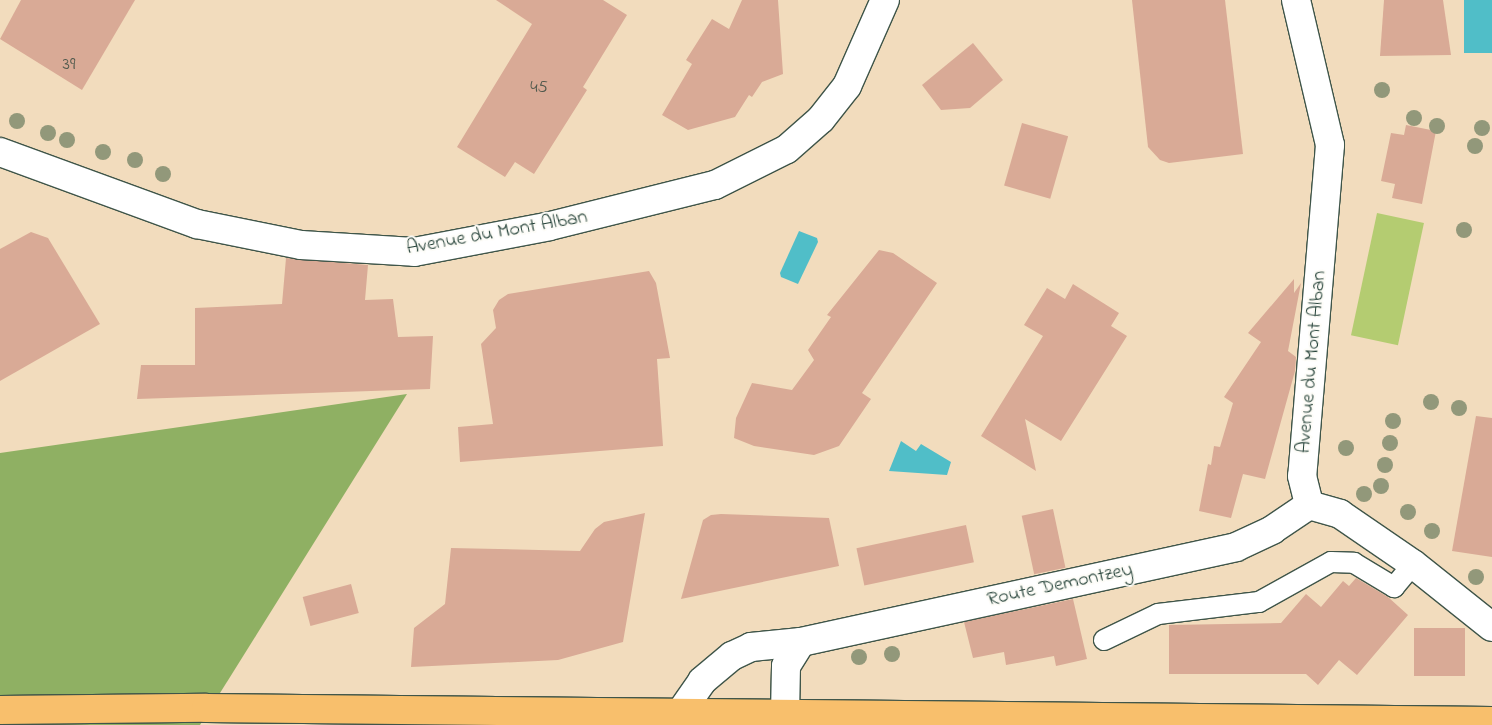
<!DOCTYPE html>
<html>
<head>
<meta charset="utf-8">
<style>
  body { margin:0 }
  #map { position:relative; width:1492px; height:725px; overflow:hidden; background:#f2dcbd; font-family:"Indie Flower",sans-serif }
  div>[style] { position:absolute }
  [style*='--x'] { left:calc(var(--x)*1px); top:calc(var(--y)*1px); width:calc(var(--w)*1px); rotate:calc(var(--a)*1deg) }
  .green>* { inset:0; background:#b4cc71; transform-origin:0 0 }
  .forest>* { inset:0; background:#8fb063 }
  .water>* { inset:0; background:#50bec8; transform-origin:0 0 }
  .building>* { inset:0; background:#d9aa96; transform-origin:0 0 }
  .roads { filter:drop-shadow(1px 0 #3f5549) drop-shadow(-1px 0 #3f5549) drop-shadow(0 1px #3f5549) drop-shadow(0 -1px #3f5549) }
  .lane>* { height:20px; margin:-10px; padding:0 10px; transform-origin:10px; border-radius:10px; background:#fff }
  .street>* { height:28px; margin:-14px; padding:0 14px; transform-origin:14px; border-radius:14px; background:#fff }
  .primary>* { height:28px; margin:-14px; padding:0 14px; transform-origin:14px; border-radius:14px; background:#f8bf6c }
  .trees>* { width:16px; height:16px; margin:-8px; border-radius:50%; background:#92987a }
  span { translate:-50% -50%; white-space:nowrap; text-align:center; line-height:1.15; -webkit-text-stroke:4px #fdfcf7; paint-order:stroke }
  .number-label { font-size:18px; color:#4e584c }
  .number-label span { -webkit-text-stroke-width:0 }
  .street-label { font-size:20px; color:#1f3d34 }
</style>
</head>
<body>
<div id="map">
  <div class="green">
    <div style="left:1377px;top:213px;width:48px;height:125px;rotate:12deg"></div>
  </div>
  <div class="forest">
    <div style="clip-path:polygon(407px 394px,200px 725px,0 725px,0 453px)"></div>
  </div>
  <div class="water">
    <div style="left:1464px;top:0;width:28px;height:53px"></div>
    <div style="clip-path:polygon(799px 231px,817px 238px,818px 242px,798px 284px,781px 277px,780px 273px)"></div>
    <div style="clip-path:polygon(901px 441px,916px 451px,921px 444px,951px 462px,947px 475px,889px 471px)"></div>
  </div>
  <div class="building">
    <div style="clip-path:polygon(21px 0,135px 0,82px 90px,0 39px)"></div>
    <div style="clip-path:polygon(496px 0,603px 0,627px 15px,583px 87px,587px 90px,534px 174px,515px 162px,505px 177px,457px 147px,532px 24px)"></div>
    <div style="clip-path:polygon(742px 0,778px 0,783px 74px,762px 82px,752px 97px,749px 95px,735px 117px,688px 130px,662px 115px,692px 64px,686px 60px,712px 19px,729px 29px)"></div>
    <div style="clip-path:polygon(1132px 0,1225px 0,1243px 154px,1169px 163px,1160px 160px,1148px 147px)"></div>
    <div style="clip-path:polygon(1384px 0,1443px 0,1451px 55px,1380px 56px)"></div>
    <div style="clip-path:polygon(973px 43px,1003px 80px,970px 108px,941px 110px,922px 85px)"></div>
    <div style="left:1022px;top:123px;width:48px;height:65px;rotate:16deg"></div>
    <div style="clip-path:polygon(1406px 125px,1436px 131px,1422px 204px,1392px 198px,1395px 184px,1381px 181px,1391px 133px,1404px 135px)"></div>
    <div style="clip-path:polygon(31px 232px,48px 238px,100px 324px,0 381px,0 249px)"></div>
    <div style="clip-path:polygon(879px 250px,893px 253px,937px 283px,862px 393px,871px 399px,839px 446px,814px 455px,754px 446px,734px 438px,736px 418px,752px 383px,792px 390px,814px 360px,808px 350px,831px 317px,827px 315px)"></div>
    <div style="clip-path:polygon(286px 258px,368px 265px,365px 300px,393px 299px,398px 337px,433px 336px,430px 389px,137px 399px,141px 365px,195px 365px,195px 308px,282px 304px)"></div>
    <div style="clip-path:polygon(649px 271px,656px 283px,670px 358px,657px 359px,663px 446px,460px 462px,458px 427px,493px 424px,481px 344px,496px 328px,493px 310px,499px 300px,508px 294px)"></div>
    <div style="clip-path:polygon(1294px 279px,1294px 293px,1301px 283px,1288px 351px,1296px 357px,1295px 371px,1265px 479px,1243px 474px,1231px 518px,1199px 511px,1208px 464px,1211px 465px,1214px 446px,1220px 447px,1233px 403px,1224px 397px,1261px 342px,1248px 333px)"></div>
    <div style="clip-path:polygon(1073px 284px,1119px 313px,1111px 326px,1127px 336px,1061px 441px,1025px 419px,1036px 471px,981px 436px,1043px 336px,1024px 325px,1047px 288px,1065px 299px)"></div>
    <div style="clip-path:polygon(1476px 416px,1492px 418px,1492px 557px,1452px 551px)"></div>
    <div style="left:1053px;top:509px;width:60px;height:32px;rotate:78deg"></div>
    <div style="clip-path:polygon(645px 513px,623px 642px,558px 660px,411px 667px,414px 628px,445px 604px,451px 548px,580px 551px,595px 529px,604px 522px)"></div>
    <div style="clip-path:polygon(721px 514px,829px 518px,839px 566px,681px 599px,703px 520px,711px 515px)"></div>
    <div style="left:966px;top:525px;width:38px;height:112px;rotate:78deg"></div>
    <div style="clip-path:polygon(1356px 578px,1388px 597px,1408px 615px,1357px 675px,1339px 660px,1318px 685px,1306px 674px,1169px 674px,1169px 625px,1281px 623px,1306px 594px,1321px 607px,1343px 581px,1349px 586px)"></div>
    <div style="left:351px;top:584px;width:30px;height:50px;rotate:75deg"></div>
    <div style="clip-path:polygon(1073px 599px,1087px 659px,1056px 666px,1054px 656px,1006px 665px,1004px 652px,973px 658px,964px 622px)"></div>
    <div style="left:1414px;top:628px;width:51px;height:48px"></div>
  </div>
  <div class="roads">
    <div class="lane">
      <div style="--x:1104;--y:640;--w:60;--a:-25.7"></div>
      <div style="--x:1158;--y:614;--w:102;--a:-6.8"></div>
      <div style="--x:1259;--y:602;--w:82;--a:-29.1"></div>
      <div style="--x:1331;--y:562;--w:23;--a:2"></div>
      <div style="--x:1354;--y:563;--w:47;--a:31"></div>
      <div style="--x:1394;--y:587;--w:30;--a:-50"></div>
    </div>
    <div class="street">
      <div style="--x:1296;--y:0;--w:149;--a:76.8"></div>
      <div style="--x:1330;--y:145;--w:332;--a:94.8"></div>
      <div style="--x:1302;--y:476;--w:30;--a:76"></div>
      <div style="--x:0;--y:152;--w:210;--a:20.1"></div>
      <div style="--x:197;--y:224;--w:106;--a:11.4"></div>
      <div style="--x:301;--y:245;--w:113;--a:3.5"></div>
      <div style="--x:414;--y:252;--w:138;--a:-10.8"></div>
      <div style="--x:550;--y:226;--w:170;--a:-14"></div>
      <div style="--x:715;--y:185;--w:80;--a:-26.6"></div>
      <div style="--x:787;--y:149;--w:45;--a:-41.4"></div>
      <div style="--x:821;--y:119;--w:42;--a:-51.8"></div>
      <div style="--x:847;--y:86;--w:94;--a:-66.2"></div>
      <div style="--x:1309;--y:505;--w:32;--a:16"></div>
      <div style="--x:1340;--y:514;--w:88;--a:34.4"></div>
      <div style="--x:1413;--y:564;--w:101;--a:38.6"></div>
      <div style="--x:680;--y:713;--w:39;--a:-55"></div>
      <div style="--x:702;--y:681;--w:39;--a:-40"></div>
      <div style="--x:732;--y:656;--w:21;--a:-25"></div>
      <div style="--x:751;--y:647;--w:50;--a:-5.7"></div>
      <div style="--x:801;--y:642;--w:445;--a:-12.3"></div>
      <div style="--x:1236;--y:547;--w:40;--a:-25"></div>
      <div style="--x:1272;--y:530;--w:45;--a:-34"></div>
      <div style="--x:785;--y:714;--w:48;--a:-88.8"></div>
      <div style="--x:786;--y:666;--w:28;--a:-58"></div>
    </div>
    <div class="primary">
      <div style="--x:0;--y:710;--w:206;--a:-0.6"></div>
      <div style="--x:206;--y:708;--w:1286;--a:0.58"></div>
    </div>
  </div>
  <div class="trees">
    <div style="left:1382px;top:90px"></div>
    <div style="left:1414px;top:118px"></div>
    <div style="left:17px;top:121px"></div>
    <div style="left:1437px;top:126px"></div>
    <div style="left:1482px;top:128px"></div>
    <div style="left:48px;top:133px"></div>
    <div style="left:67px;top:140px"></div>
    <div style="left:1475px;top:146px"></div>
    <div style="left:103px;top:152px"></div>
    <div style="left:135px;top:160px"></div>
    <div style="left:163px;top:174px"></div>
    <div style="left:1464px;top:230px"></div>
    <div style="left:1431px;top:402px"></div>
    <div style="left:1459px;top:408px"></div>
    <div style="left:1393px;top:421px"></div>
    <div style="left:1390px;top:443px"></div>
    <div style="left:1346px;top:448px"></div>
    <div style="left:1385px;top:465px"></div>
    <div style="left:1381px;top:486px"></div>
    <div style="left:1364px;top:494px"></div>
    <div style="left:1408px;top:512px"></div>
    <div style="left:1432px;top:531px"></div>
    <div style="left:1476px;top:577px"></div>
    <div style="left:892px;top:654px"></div>
    <div style="left:859px;top:657px"></div>
  </div>
  <div class="number-label">
    <span style="left:69px;top:65px">39</span>
    <span style="left:539px;top:88px">45</span>
  </div>
  <div class="street-label">
    <span style="left:497px;top:233px;rotate:-10deg">Avenue du Mont Alban</span>
    <span style="left:1312px;top:362px;rotate:-85deg">Avenue du Mont Alban</span>
    <span style="left:1060px;top:585px;rotate:-12deg">Route Demontzey</span>
  </div>
</div>
</body>
</html>
